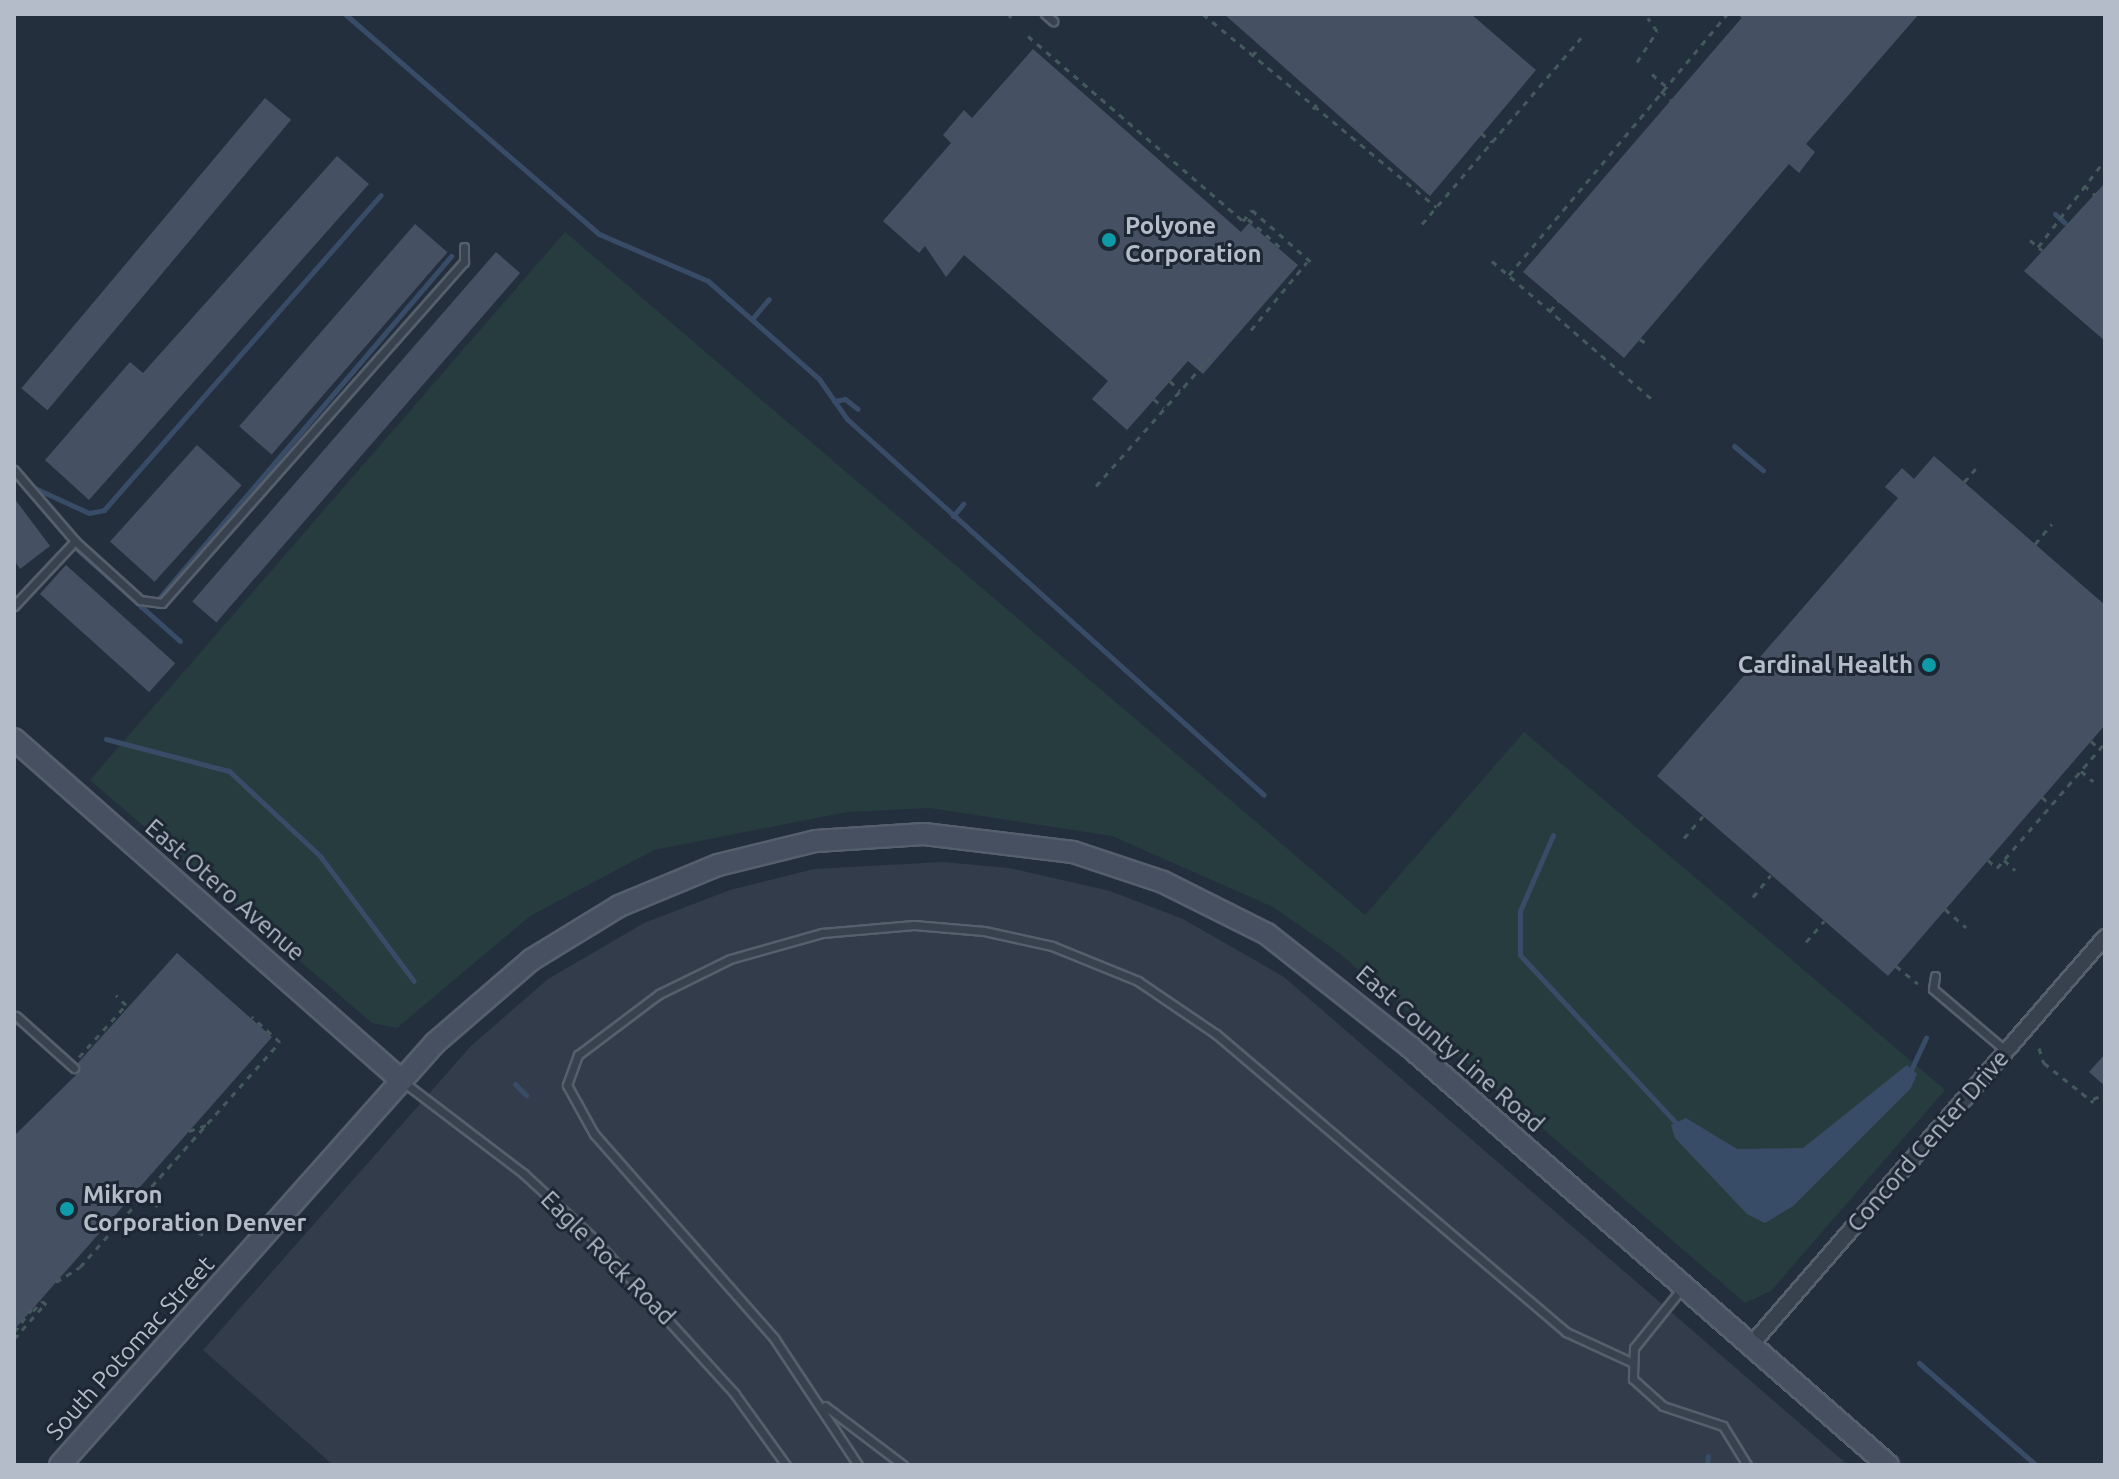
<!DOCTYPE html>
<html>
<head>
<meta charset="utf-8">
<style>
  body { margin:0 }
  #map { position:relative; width:2119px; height:1479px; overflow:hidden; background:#242f3e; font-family:Ubuntu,sans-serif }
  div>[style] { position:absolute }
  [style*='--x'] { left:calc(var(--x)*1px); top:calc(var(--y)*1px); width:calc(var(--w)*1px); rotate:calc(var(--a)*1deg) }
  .airport>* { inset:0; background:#323c4b }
  .green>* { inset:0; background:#263c3f }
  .water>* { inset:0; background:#394c67 }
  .stream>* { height:5px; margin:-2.5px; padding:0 2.5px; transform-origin:2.5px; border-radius:2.5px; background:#394c67 }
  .building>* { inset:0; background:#455162; transform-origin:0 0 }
  .path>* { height:3px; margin-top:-1.5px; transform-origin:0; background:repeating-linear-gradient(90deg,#44595c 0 6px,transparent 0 12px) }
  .roads { filter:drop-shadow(2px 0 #565f6c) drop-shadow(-2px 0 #565f6c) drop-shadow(0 2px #565f6c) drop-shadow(0 -2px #565f6c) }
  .lane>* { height:7px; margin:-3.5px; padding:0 3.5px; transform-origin:3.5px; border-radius:3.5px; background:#38414e }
  .street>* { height:14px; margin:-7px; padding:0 7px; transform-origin:7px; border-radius:7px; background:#38414e }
  .secondary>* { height:20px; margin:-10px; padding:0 10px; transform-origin:10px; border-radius:10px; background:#465061 }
  .dots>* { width:22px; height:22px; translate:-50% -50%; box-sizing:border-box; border:4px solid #1d2633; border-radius:50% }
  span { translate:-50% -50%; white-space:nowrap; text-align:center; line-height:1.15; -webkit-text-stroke:6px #1d2633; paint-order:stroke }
  .poi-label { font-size:24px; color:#b4bcc9; font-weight:700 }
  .left { translate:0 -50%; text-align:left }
  .right { translate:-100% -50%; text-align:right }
  .street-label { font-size:24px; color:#b4bcc9 }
  .frame { position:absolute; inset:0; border:16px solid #b4bcc9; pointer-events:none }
</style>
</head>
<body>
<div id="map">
  <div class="airport">
    <div style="clip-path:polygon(942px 862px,1009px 868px,1110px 891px,1183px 919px,1284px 977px,1848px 1465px,333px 1465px,203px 1350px,471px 1046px,548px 979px,644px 923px,730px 890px,814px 869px)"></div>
  </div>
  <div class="green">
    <div style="clip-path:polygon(565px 232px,1365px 915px,1524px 732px,1945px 1090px,1771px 1291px,1745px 1303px,1339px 953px,1273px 907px,1112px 836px,930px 808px,847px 812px,654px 850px,530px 916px,397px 1028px,372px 1023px,90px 780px)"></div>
  </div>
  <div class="water">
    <div style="clip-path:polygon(1907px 1065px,1917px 1074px,1911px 1088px,1793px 1206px,1765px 1223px,1747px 1214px,1675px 1138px,1671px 1125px,1686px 1118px,1737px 1149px,1803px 1148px)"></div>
  </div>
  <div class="stream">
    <div style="--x:345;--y:14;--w:336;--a:40.9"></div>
    <div style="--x:599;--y:234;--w:119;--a:23.3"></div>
    <div style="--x:708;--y:281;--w:148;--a:41.4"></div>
    <div style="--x:819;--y:379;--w:49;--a:55"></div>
    <div style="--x:847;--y:419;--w:561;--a:42.04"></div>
    <div style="--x:2055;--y:214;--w:13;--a:42"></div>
    <div style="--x:752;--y:319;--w:26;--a:-50"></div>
    <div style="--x:834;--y:401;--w:11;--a:-10"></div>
    <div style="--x:845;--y:399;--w:16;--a:38"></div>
    <div style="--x:1734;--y:446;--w:38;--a:40"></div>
    <div style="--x:28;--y:485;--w:67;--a:24.7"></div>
    <div style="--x:89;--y:513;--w:15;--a:-11"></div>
    <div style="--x:104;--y:510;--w:419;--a:-48.7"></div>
    <div style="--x:953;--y:516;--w:16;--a:-50"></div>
    <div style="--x:71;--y:544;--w:146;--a:41.7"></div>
    <div style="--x:141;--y:607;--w:20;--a:-27"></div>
    <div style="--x:159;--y:598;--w:450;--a:-49.5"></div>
    <div style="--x:106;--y:739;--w:127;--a:14.6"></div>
    <div style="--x:229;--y:771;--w:125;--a:43"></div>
    <div style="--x:320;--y:856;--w:156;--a:53.1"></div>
    <div style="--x:1553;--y:835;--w:83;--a:113.5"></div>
    <div style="--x:1520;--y:911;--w:44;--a:90"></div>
    <div style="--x:1520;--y:955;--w:235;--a:47.1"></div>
    <div style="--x:1910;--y:1072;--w:38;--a:-65"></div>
    <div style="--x:515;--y:1084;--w:16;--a:45"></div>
    <div style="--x:1919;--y:1363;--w:155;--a:41.1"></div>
    <div style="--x:1707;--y:1465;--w:9;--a:-84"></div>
  </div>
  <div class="building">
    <div style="clip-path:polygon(1224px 14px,1471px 14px,1536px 70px,1430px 196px)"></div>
    <div style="clip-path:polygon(1745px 14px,1919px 14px,1806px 144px,1815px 152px,1799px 173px,1789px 164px,1624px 358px,1523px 272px)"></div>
    <div style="clip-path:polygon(1033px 49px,1241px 232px,1249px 223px,1298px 265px,1203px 374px,1188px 361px,1127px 430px,1092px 399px,1108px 381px,964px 255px,946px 277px,925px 246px,919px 253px,883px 221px,951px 143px,943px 135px,964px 110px,972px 118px)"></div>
    <div style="left:265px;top:98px;width:34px;height:379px;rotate:40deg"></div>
    <div style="clip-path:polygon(337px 156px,369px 184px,89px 500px,45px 460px,130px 362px,143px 373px)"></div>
    <div style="clip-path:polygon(2105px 183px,2105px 341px,2024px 271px)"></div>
    <div style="left:415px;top:224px;width:43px;height:268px;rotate:41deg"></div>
    <div style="left:496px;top:252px;width:32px;height:463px;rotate:41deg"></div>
    <div style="left:197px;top:445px;width:60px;height:130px;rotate:42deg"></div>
    <div style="clip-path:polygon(1934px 456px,2105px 605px,2105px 725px,1888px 976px,1657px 776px,1898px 498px,1885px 487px,1902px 468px,1914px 479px)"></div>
    <div style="clip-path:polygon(14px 498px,50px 546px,20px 569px,14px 560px)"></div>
    <div style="left:66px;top:565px;width:147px;height:39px;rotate:42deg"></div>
    <div style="clip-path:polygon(177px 953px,272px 1037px,14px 1330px,14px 1136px,79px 1072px,78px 1063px)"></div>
    <div style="clip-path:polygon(2105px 1054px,2105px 1086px,2089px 1072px)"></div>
  </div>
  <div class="path">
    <div style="--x:1009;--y:14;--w:4;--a:63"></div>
    <div style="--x:1203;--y:14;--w:303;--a:39.6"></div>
    <div style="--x:1740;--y:14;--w:4;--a:34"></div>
    <div style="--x:1028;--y:36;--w:284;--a:40.7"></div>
    <div style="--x:1243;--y:221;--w:14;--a:-51"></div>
    <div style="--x:1252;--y:210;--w:79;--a:41.4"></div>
    <div style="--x:1252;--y:56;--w:9;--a:-49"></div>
    <div style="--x:1637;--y:62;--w:37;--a:-57"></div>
    <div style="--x:1657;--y:31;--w:16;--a:-125"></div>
    <div style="--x:1652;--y:74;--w:18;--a:41"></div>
    <div style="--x:1661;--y:91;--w:13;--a:42"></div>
    <div style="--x:1313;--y:109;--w:10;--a:-53"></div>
    <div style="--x:1481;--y:133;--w:14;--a:39"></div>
    <div style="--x:2084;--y:185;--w:15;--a:42"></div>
    <div style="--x:1248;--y:219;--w:44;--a:41.3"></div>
    <div style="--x:1422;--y:224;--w:245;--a:-49.5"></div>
    <div style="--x:2030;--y:240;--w:16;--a:40"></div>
    <div style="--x:2038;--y:247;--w:110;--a:-52.4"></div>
    <div style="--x:1492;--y:261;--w:214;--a:40.8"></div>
    <div style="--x:1509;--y:275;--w:340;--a:-50.1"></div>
    <div style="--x:1550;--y:311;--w:13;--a:-51"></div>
    <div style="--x:1251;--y:330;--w:88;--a:-50.5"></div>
    <div style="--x:1640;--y:339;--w:10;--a:37"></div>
    <div style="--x:1170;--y:381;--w:14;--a:45"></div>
    <div style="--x:1154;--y:399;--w:13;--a:42"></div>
    <div style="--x:1964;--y:482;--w:23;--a:-49"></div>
    <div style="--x:1096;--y:486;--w:172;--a:-48.5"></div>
    <div style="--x:2035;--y:544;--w:26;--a:-50"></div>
    <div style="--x:2091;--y:741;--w:12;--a:42"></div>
    <div style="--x:2081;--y:771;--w:16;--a:40"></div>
    <div style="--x:2042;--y:797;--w:12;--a:42"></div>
    <div style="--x:1684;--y:838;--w:29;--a:-49"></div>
    <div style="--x:1988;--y:860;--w:12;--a:42"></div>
    <div style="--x:1997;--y:868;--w:165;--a:-49.2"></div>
    <div style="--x:2004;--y:860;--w:15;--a:42"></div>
    <div style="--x:1753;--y:897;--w:28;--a:-51"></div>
    <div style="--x:1945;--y:909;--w:28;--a:41"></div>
    <div style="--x:1806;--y:942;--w:28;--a:-49"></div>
    <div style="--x:1896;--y:966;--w:28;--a:39"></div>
    <div style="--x:2039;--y:1048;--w:16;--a:72"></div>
    <div style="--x:2044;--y:1063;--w:63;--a:38.5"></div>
    <div style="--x:79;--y:1057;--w:70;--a:-47.9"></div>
    <div style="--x:126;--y:1005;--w:14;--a:-135"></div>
    <div style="--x:2093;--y:1099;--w:13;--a:-23"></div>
    <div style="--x:189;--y:1131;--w:18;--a:-19"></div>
    <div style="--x:145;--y:1194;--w:18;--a:45"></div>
    <div style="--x:176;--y:1221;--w:35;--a:27"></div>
    <div style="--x:56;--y:1282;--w:28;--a:-32"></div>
    <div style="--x:80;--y:1267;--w:301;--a:-48.4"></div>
    <div style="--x:280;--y:1042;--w:38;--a:-138"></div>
    <div style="--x:33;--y:1311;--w:13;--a:-48"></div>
    <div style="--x:42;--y:1301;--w:8;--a:40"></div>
    <div style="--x:14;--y:1332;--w:29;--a:-52"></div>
    <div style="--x:14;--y:1339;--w:47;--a:-48.5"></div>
  </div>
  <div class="roads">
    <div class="lane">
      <div style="--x:1045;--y:14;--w:11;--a:41"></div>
      <div style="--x:14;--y:470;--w:94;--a:49.3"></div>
      <div style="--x:75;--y:541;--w:88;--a:42.2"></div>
      <div style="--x:140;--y:600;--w:22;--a:8"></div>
      <div style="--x:162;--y:603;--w:456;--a:-48.5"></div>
      <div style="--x:464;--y:262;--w:15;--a:-90"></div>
      <div style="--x:14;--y:606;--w:89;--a:-46.8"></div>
      <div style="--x:1935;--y:976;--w:13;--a:99"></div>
      <div style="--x:1933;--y:989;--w:96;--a:40.3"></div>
      <div style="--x:16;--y:1016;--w:78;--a:41.9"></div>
      <div style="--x:402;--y:1081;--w:153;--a:37.3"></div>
      <div style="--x:524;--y:1174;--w:94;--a:42.8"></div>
      <div style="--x:593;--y:1238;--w:210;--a:47.7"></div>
      <div style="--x:734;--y:1393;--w:89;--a:54.2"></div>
      <div style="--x:1683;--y:1287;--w:78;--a:128.8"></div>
      <div style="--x:1634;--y:1348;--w:31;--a:92"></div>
      <div style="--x:1633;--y:1379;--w:40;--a:42"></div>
      <div style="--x:1663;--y:1406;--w:63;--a:18.4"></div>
      <div style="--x:1723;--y:1426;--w:46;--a:58.4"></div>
      <div style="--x:825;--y:1406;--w:98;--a:37.1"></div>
      <div style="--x:858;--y:1465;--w:152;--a:-123.5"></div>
      <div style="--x:774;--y:1338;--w:272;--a:-131.4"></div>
      <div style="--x:594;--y:1134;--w:56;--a:-118.9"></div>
      <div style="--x:567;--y:1085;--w:32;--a:-70"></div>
      <div style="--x:578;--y:1055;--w:101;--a:-37"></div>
      <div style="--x:659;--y:994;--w:79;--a:-26.2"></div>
      <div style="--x:730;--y:959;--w:96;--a:-15.8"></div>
      <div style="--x:822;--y:933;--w:92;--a:-5"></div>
      <div style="--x:914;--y:925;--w:70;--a:4.9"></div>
      <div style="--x:984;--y:931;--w:70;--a:12.4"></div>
      <div style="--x:1052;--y:946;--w:93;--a:22.1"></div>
      <div style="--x:1138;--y:981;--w:94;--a:34.2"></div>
      <div style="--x:1216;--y:1034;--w:460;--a:40.4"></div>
      <div style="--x:1566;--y:1332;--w:72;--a:24.8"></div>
    </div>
    <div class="street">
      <div style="--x:1751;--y:1345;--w:540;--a:-49.05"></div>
    </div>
    <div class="secondary">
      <div style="--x:14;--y:739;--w:517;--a:41.39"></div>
      <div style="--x:60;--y:1465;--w:565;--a:-48.37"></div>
      <div style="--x:435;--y:1043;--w:127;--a:-40.8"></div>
      <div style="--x:531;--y:960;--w:103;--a:-31.5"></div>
      <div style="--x:619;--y:906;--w:107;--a:-22.5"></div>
      <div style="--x:718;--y:865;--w:101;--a:-13.8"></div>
      <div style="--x:816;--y:841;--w:108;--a:-3.7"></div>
      <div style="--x:924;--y:834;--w:150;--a:6.9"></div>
      <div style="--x:1073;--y:852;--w:95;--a:18.4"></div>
      <div style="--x:1163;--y:882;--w:116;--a:26.6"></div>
      <div style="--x:1267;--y:934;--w:182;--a:38.3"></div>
      <div style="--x:1410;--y:1047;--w:635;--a:41.17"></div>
    </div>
  </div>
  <div class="dots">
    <div style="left:1109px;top:240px;background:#0f9aa8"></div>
    <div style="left:1929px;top:665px;background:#0f9aa8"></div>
    <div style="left:67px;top:1209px;background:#0f9aa8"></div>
  </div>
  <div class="poi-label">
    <span class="left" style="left:1125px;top:240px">Polyone<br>Corporation</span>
    <span class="right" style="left:1913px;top:665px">Cardinal Health</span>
    <span class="left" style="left:83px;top:1209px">Mikron<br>Corporation Denver</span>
  </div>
  <div class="street-label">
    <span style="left:225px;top:890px;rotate:41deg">East Otero Avenue</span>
    <span style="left:1450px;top:1049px;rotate:41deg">East County Line Road</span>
    <span style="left:1928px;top:1141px;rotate:-49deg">Concord Center Drive</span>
    <span style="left:608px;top:1258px;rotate:45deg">Eagle Rock Road</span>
    <span style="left:130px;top:1348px;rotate:-48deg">South Potomac Street</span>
  </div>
  <div class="frame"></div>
</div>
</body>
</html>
